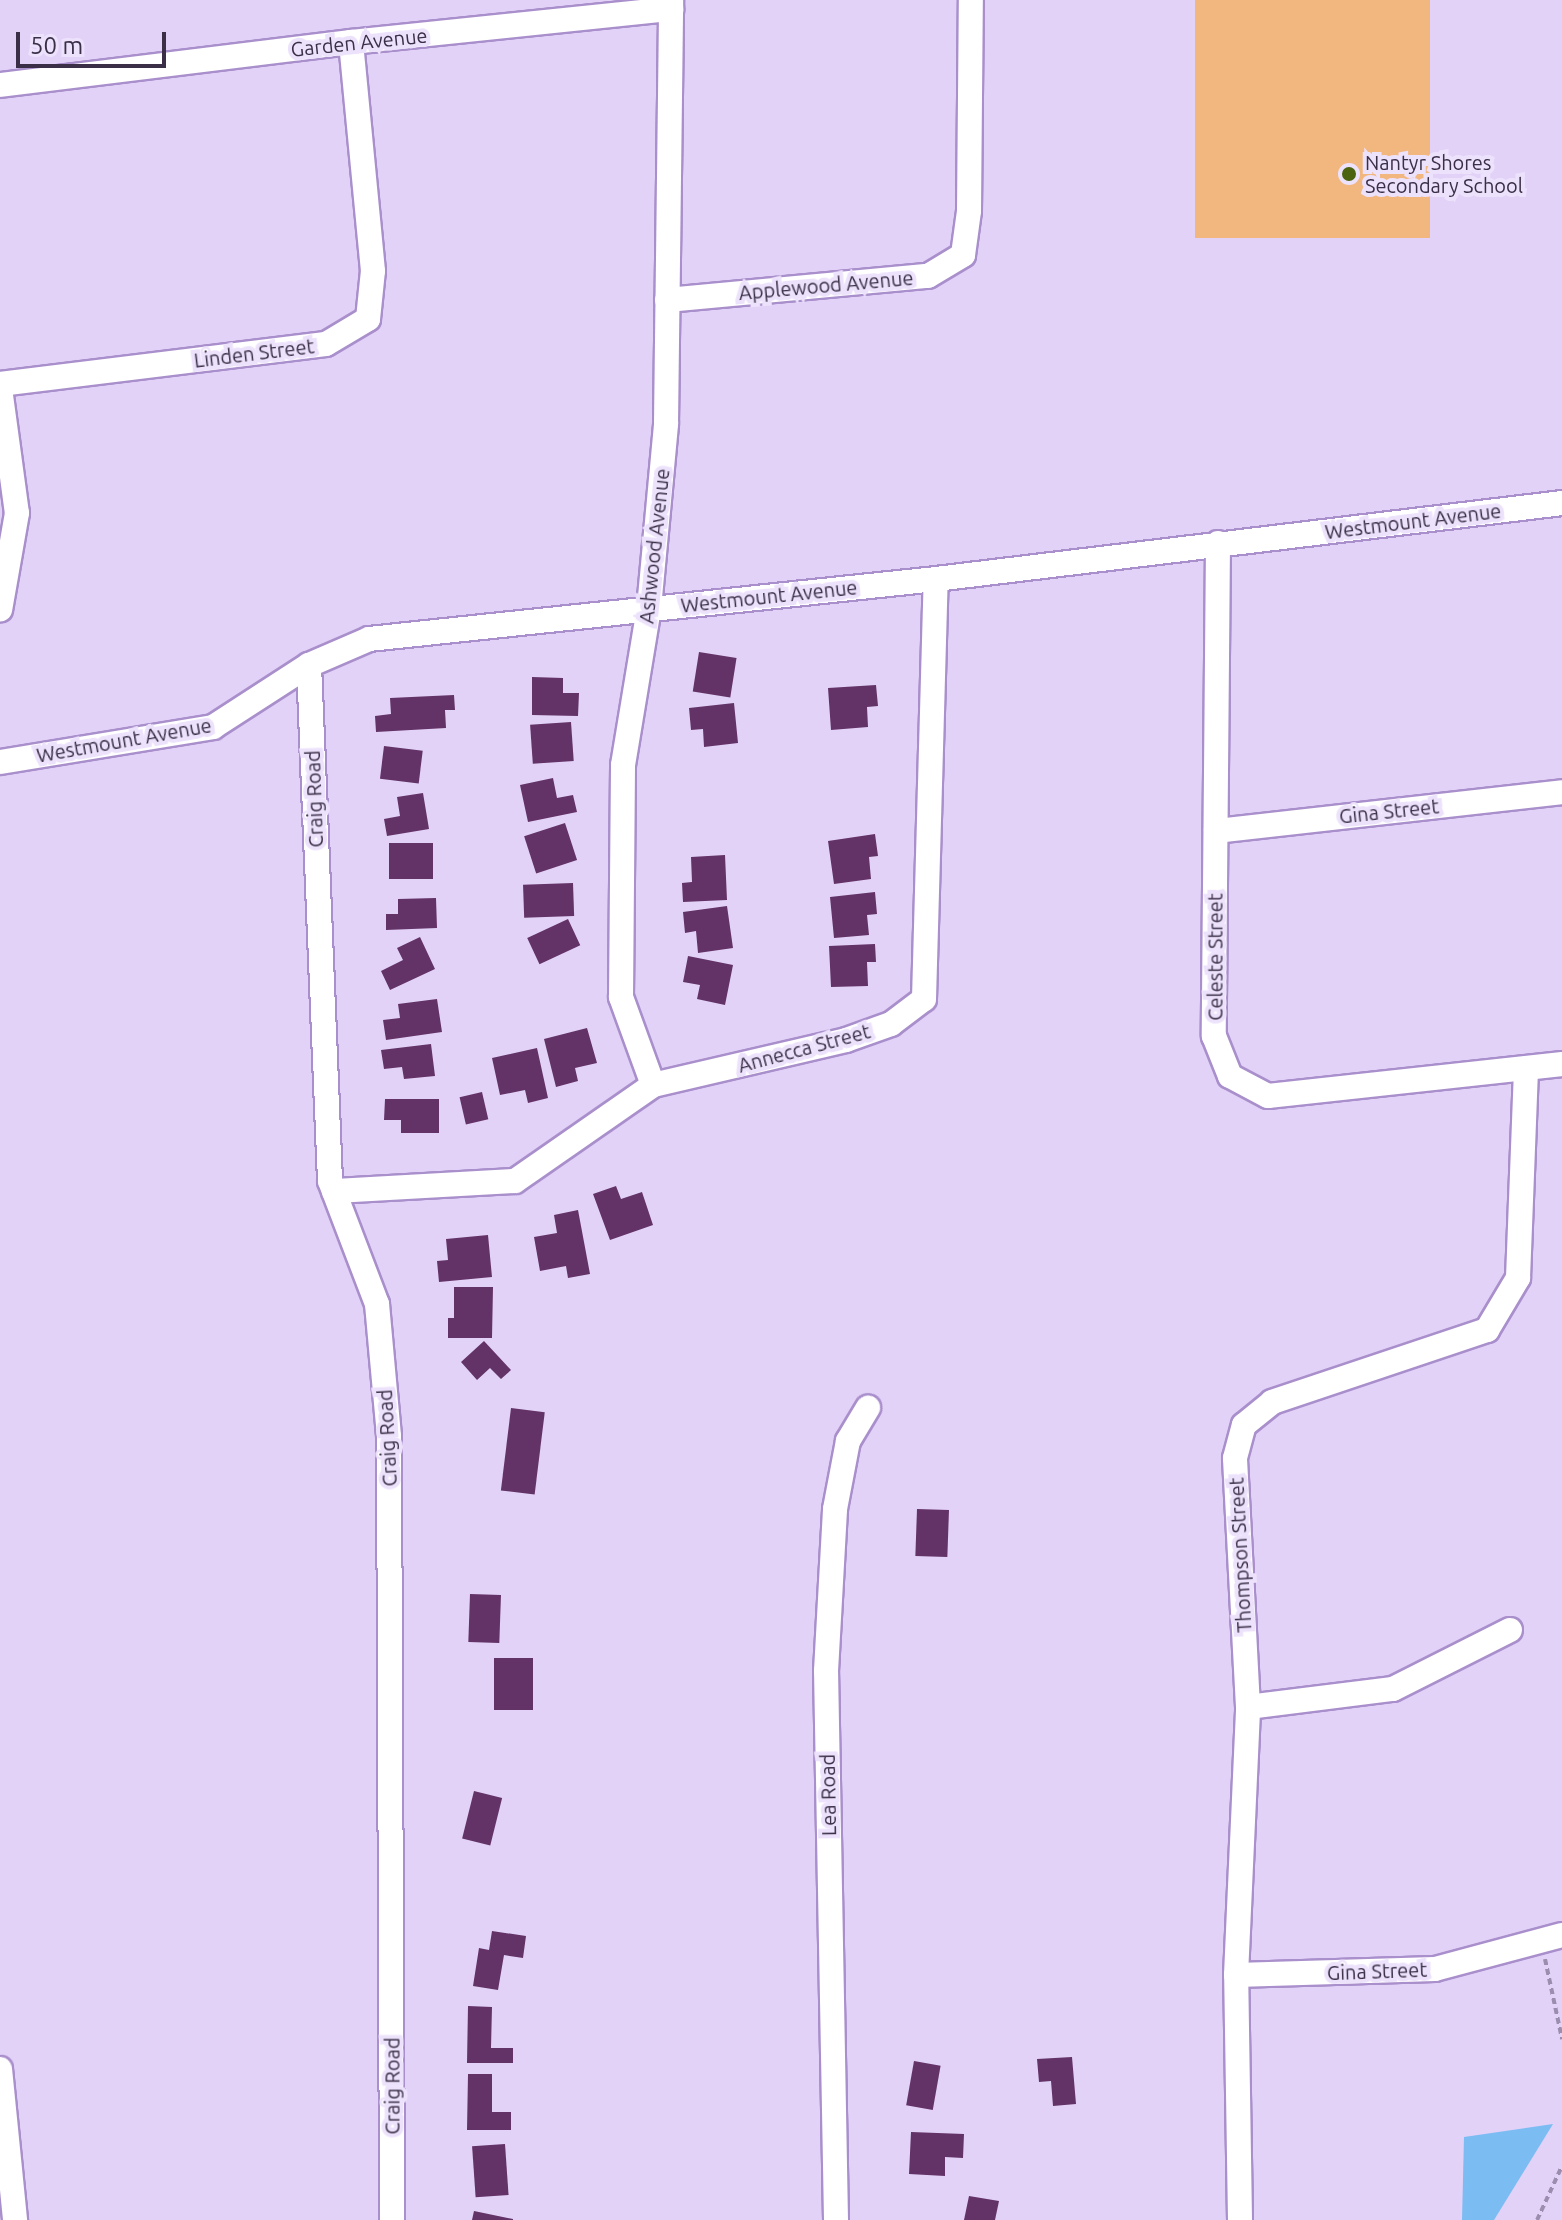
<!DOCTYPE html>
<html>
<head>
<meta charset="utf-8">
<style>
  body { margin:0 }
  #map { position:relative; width:1562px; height:2220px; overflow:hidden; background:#e2d2f8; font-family:Ubuntu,sans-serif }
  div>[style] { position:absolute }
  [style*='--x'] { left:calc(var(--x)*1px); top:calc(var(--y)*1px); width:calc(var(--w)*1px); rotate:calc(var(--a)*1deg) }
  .green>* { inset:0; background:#f1b77f; transform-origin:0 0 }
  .water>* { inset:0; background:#7bbcf2 }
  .building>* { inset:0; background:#633266; transform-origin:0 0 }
  .path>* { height:4px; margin-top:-2px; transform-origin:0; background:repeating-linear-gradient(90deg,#9b8dad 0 6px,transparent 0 10px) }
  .roads { filter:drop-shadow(2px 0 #a98fcb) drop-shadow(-2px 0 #a98fcb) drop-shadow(0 2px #a98fcb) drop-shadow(0 -2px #a98fcb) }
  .minor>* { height:24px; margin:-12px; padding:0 12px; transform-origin:12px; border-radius:12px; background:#fff }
  .dots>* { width:22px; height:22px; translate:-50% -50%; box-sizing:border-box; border:4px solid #ede2fc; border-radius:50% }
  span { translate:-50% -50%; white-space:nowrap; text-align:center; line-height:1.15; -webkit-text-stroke:8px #ede2fc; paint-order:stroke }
  .street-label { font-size:20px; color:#3a2f47 }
  .poi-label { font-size:20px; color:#3a2f47 }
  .left { translate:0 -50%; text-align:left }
  .scale { position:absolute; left:16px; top:32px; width:150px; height:36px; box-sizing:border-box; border:4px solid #3a2f47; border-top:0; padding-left:10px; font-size:24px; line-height:28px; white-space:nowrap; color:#3a2f47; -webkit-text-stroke:6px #ede2fc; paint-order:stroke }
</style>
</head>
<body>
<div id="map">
  <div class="green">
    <div style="left:1195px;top:0;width:235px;height:238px"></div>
  </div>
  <div class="water">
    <div style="clip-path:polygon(1553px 2124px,1494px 2220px,1462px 2220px,1464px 2137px)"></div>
  </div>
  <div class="building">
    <div style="left:699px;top:652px;width:38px;height:40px;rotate:9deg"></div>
    <div style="clip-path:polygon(532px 677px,563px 678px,563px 693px,579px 693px,578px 716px,532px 715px)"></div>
    <div style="clip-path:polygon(876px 685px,878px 706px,867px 707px,868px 727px,831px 730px,828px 688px)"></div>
    <div style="clip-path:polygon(454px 695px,455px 710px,445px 710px,446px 728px,376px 732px,375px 716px,391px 714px,390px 698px)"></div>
    <div style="clip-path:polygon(734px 703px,738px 743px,704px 747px,703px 729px,691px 730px,689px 708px)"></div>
    <div style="left:571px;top:722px;width:39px;height:41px;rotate:86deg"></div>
    <div style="left:384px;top:746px;width:39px;height:33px;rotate:7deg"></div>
    <div style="clip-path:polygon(553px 778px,557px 798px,573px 795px,577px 812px,528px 822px,520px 785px)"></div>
    <div style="clip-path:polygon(423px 793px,429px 829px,387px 836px,384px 819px,400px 816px,397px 797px)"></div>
    <div style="left:565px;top:823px;width:39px;height:43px;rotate:72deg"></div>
    <div style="clip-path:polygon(875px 834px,878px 856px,869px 857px,871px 879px,834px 884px,828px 841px)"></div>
    <div style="left:389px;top:843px;width:44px;height:36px"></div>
    <div style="clip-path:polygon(725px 855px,727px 900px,683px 902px,682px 883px,692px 882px,691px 857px)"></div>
    <div style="left:573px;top:883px;width:33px;height:50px;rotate:88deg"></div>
    <div style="clip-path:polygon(875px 892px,877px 914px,867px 915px,869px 935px,834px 938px,830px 897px)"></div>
    <div style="clip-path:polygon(436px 898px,437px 928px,386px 930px,386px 914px,398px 914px,398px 899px)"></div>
    <div style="clip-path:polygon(727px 906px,733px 948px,698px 953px,696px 931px,685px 933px,683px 912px)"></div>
    <div style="left:568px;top:919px;width:29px;height:45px;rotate:65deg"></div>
    <div style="clip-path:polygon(420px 937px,435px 969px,390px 990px,381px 971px,403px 960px,397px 948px)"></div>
    <div style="clip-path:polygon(875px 944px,876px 962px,867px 962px,868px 986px,831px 987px,829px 946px)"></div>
    <div style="clip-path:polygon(688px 956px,733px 965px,725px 1005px,697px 999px,700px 985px,683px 982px)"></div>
    <div style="clip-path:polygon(437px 999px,442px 1032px,386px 1040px,383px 1020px,400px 1018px,398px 1004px)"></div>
    <div style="clip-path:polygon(587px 1028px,597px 1063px,575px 1068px,578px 1081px,556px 1087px,544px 1039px)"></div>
    <div style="clip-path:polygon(431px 1044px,435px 1076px,404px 1079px,402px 1067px,384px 1069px,381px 1050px)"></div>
    <div style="clip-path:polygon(537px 1048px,548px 1098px,528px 1103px,525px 1090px,500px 1095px,492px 1058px)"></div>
    <div style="left:482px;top:1092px;width:28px;height:23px;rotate:77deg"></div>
    <div style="clip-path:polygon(385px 1099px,439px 1099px,439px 1133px,401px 1133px,401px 1120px,384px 1120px)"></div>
    <div style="clip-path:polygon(616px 1186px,621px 1199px,642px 1192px,653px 1225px,610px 1240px,593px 1194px)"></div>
    <div style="clip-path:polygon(578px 1210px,590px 1274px,568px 1278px,566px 1266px,540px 1271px,534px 1237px,557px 1233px,554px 1215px)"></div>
    <div style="clip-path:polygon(488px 1235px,492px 1277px,439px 1282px,437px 1261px,448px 1260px,446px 1239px)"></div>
    <div style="clip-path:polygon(454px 1287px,493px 1287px,492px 1338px,448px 1338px,448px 1318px,454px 1318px)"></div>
    <div style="clip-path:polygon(484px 1341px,511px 1370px,501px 1379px,490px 1368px,477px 1380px,461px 1362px)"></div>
    <div style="left:511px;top:1408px;width:34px;height:83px;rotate:7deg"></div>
    <div style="left:917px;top:1509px;width:32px;height:47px;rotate:2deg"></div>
    <div style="left:470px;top:1594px;width:31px;height:48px;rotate:2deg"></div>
    <div style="left:494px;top:1658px;width:39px;height:52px"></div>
    <div style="left:474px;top:1791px;width:29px;height:49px;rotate:14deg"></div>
    <div style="clip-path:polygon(492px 1931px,526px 1936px,523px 1958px,504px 1955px,498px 1990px,473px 1986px,479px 1948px,489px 1950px)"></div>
    <div style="clip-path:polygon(468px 2006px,492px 2007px,491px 2048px,513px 2048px,513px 2063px,467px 2063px)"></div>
    <div style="clip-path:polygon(1072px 2057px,1076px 2104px,1053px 2106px,1051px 2081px,1039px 2082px,1037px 2059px)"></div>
    <div style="left:914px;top:2061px;width:27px;height:45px;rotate:10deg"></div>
    <div style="clip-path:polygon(468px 2074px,492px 2074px,492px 2112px,511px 2112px,511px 2130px,467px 2130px)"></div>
    <div style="clip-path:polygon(911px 2132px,964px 2134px,963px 2158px,945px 2157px,945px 2176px,909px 2174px)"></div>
    <div style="left:505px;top:2144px;width:51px;height:33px;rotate:86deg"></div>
    <div style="clip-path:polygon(969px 2196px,999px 2201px,995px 2220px,964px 2220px)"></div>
    <div style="clip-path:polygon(474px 2211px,513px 2219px,513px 2220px,472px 2220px)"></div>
  </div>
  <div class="path">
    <div style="--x:1545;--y:1959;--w:82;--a:78"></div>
    <div style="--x:1537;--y:2220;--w:60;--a:-65.2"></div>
  </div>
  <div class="roads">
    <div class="minor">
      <div style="--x:0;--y:85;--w:354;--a:-7"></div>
      <div style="--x:351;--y:42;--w:322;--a:-5.9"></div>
      <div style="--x:667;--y:300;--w:262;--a:-5.3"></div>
      <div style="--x:928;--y:276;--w:41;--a:-31"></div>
      <div style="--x:963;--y:255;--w:44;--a:-82.2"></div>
      <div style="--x:969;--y:211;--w:211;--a:-89.5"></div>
      <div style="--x:0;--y:384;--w:328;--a:-7"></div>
      <div style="--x:326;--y:344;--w:49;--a:-30.8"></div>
      <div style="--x:368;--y:319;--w:48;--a:-84.1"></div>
      <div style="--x:373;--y:271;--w:230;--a:-95.5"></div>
      <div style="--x:0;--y:388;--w:126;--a:82.3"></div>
      <div style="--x:17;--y:513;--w:98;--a:99.9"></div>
      <div style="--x:1218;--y:543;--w:493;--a:90.5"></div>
      <div style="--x:1214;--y:1036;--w:43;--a:68.2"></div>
      <div style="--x:1230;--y:1076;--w:43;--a:27.8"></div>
      <div style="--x:1268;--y:1096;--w:296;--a:-6.2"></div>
      <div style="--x:309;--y:665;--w:516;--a:87.67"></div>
      <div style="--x:330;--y:1181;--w:132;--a:69.1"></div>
      <div style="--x:377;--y:1304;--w:133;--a:84.8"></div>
      <div style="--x:389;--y:1436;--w:784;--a:89.78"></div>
      <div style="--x:0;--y:762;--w:216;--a:-9.3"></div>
      <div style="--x:213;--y:727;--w:114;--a:-32.9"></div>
      <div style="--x:309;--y:665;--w:65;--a:-23.4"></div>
      <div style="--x:369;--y:639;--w:570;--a:-6.04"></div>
      <div style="--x:936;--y:579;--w:631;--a:-6.92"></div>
      <div style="--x:1216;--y:831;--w:348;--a:-6.4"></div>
      <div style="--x:653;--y:1085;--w:94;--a:-110"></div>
      <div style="--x:621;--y:997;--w:232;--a:-89.5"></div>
      <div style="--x:623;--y:765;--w:159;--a:-80.6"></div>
      <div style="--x:649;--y:608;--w:186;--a:-84.7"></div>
      <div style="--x:666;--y:423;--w:423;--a:-89.3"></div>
      <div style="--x:334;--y:1191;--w:181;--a:-3.2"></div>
      <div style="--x:515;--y:1181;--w:168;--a:-34.8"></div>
      <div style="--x:653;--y:1085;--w:198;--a:-13.1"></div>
      <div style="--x:846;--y:1040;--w:48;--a:-19.6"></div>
      <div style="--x:891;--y:1024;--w:41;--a:-37.1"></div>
      <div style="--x:924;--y:999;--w:420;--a:-88.4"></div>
      <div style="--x:1248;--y:1707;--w:146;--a:-7.1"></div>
      <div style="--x:1393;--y:1689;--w:131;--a:-26.8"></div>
      <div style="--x:1236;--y:1975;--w:199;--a:-1.7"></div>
      <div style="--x:1435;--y:1969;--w:131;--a:-15"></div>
      <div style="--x:0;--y:2069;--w:152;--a:84.3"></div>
      <div style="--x:836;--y:2220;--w:549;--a:-91.04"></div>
      <div style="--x:826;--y:1671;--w:162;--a:-86.8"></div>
      <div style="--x:835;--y:1509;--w:69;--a:-79.2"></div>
      <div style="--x:848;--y:1441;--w:39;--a:-59"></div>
      <div style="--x:1240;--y:2220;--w:245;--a:-90.9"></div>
      <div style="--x:1236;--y:1975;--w:268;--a:-87.4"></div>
      <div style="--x:1248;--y:1707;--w:249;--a:-93"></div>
      <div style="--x:1235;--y:1458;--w:34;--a:-75"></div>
      <div style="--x:1244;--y:1425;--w:36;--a:-39"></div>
      <div style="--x:1272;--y:1402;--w:227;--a:-18.5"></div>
      <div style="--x:1487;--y:1330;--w:61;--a:-59.2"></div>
      <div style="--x:1518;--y:1278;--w:210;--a:-87.8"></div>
    </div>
  </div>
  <div class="dots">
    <div style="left:1349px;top:174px;background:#4b620f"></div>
  </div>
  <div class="street-label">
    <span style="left:359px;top:42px;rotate:-6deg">Garden Avenue</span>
    <span style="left:826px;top:285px;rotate:-5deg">Applewood Avenue</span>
    <span style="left:254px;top:353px;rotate:-7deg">Linden Street</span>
    <span style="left:1413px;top:521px;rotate:-7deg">Westmount Avenue</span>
    <span style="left:654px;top:546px;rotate:-84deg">Ashwood Avenue</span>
    <span style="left:769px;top:596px;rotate:-6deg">Westmount Avenue</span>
    <span style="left:124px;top:740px;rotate:-10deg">Westmount Avenue</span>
    <span style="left:314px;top:799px;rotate:-92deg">Craig Road</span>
    <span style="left:1389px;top:811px;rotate:-6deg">Gina Street</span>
    <span style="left:1215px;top:957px;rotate:-90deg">Celeste Street</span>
    <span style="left:804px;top:1048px;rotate:-15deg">Annecca Street</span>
    <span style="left:387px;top:1438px;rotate:-93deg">Craig Road</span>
    <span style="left:1240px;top:1555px;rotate:-93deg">Thompson Street</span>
    <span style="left:828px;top:1795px;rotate:-91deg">Lea Road</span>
    <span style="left:1377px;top:1971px;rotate:-2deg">Gina Street</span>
    <span style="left:392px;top:2086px;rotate:-90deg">Craig Road</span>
  </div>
  <div class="poi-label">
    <span class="left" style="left:1365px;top:174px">Nantyr Shores<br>Secondary School</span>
  </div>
  <div class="scale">50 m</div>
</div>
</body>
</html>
